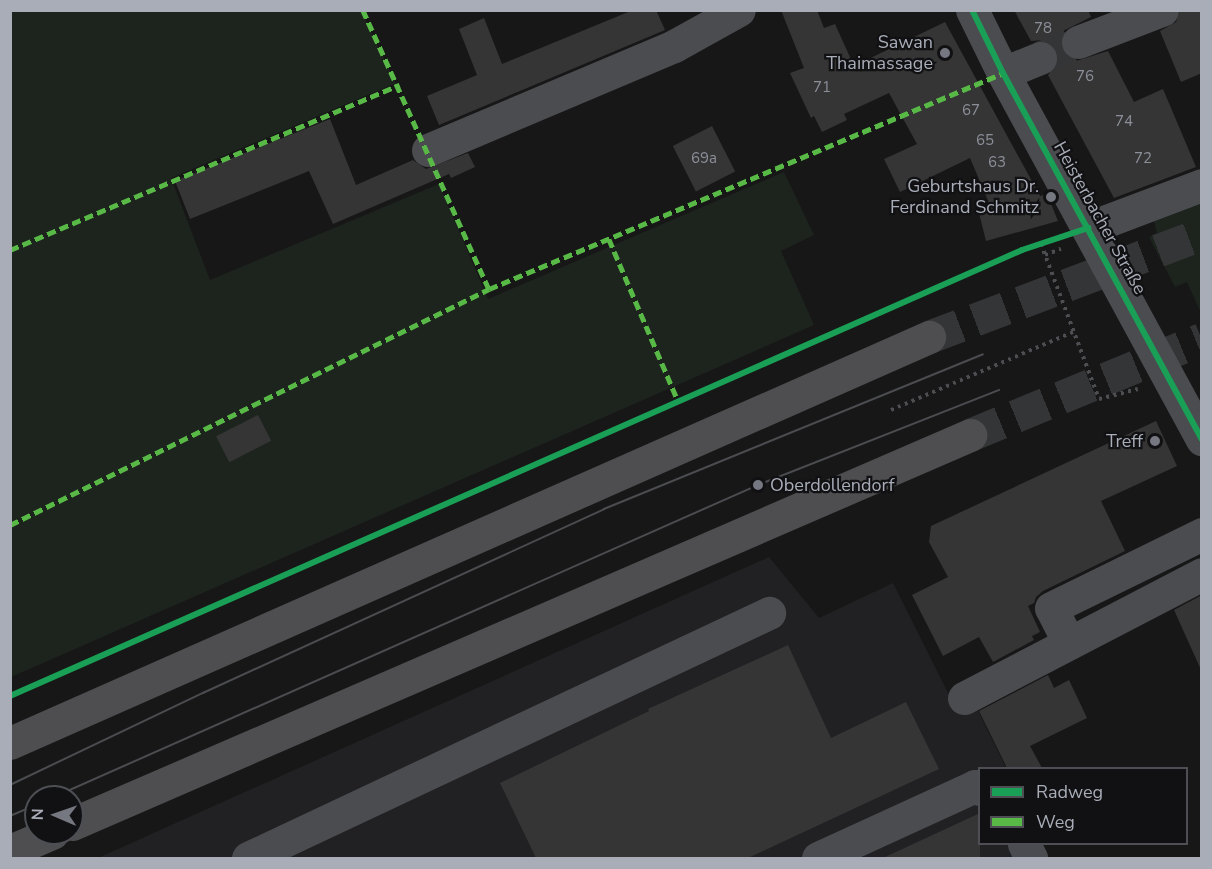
<!DOCTYPE html>
<html>
<head>
<meta charset="utf-8">
<style>
  body { margin:0 }
  #map { position:relative; width:1212px; height:869px; overflow:hidden; background:#171717; font-family:"Nunito Sans",sans-serif }
  div>[style] { position:absolute }
  [style*='--x'] { left:calc(var(--x)*1px); top:calc(var(--y)*1px); width:calc(var(--w)*1px); rotate:calc(var(--a)*1deg) }
  .built>* { inset:0; background:#212123 }
  .green>* { inset:0; background:#1d241e }
  .building>* { inset:0; background:#353536; transform-origin:0 0 }
  .minor-tunnel>* { height:33px; margin-top:-16.5px; transform-origin:0; background:repeating-linear-gradient(90deg,#343537 0 33px,transparent 0 49px) }
  .highway-tunnel>* { height:33px; margin-top:-16.5px; transform-origin:0; background:repeating-linear-gradient(90deg,#343537 0 33px,transparent 0 49px) }
  .path>* { height:4px; margin-top:-2px; transform-origin:0; background:repeating-linear-gradient(90deg,#4d4e52 0 3px,transparent 0 7.5px) }
  .minor>* { height:33px; margin:-16.5px; padding:0 16.5px; transform-origin:16.5px; border-radius:16.5px; background:#4b4c50 }
  .highway>* { height:33px; margin:-16.5px; padding:0 16.5px; transform-origin:16.5px; border-radius:16.5px; background:#4e4e51 }
  .tram>* { height:1.5px; margin:-0.75px; padding:0 0.75px; transform-origin:0.75px; border-radius:0.75px; background:#4b4c4f }
  .quiet>* { height:4.5px; margin-top:-2.25px; transform-origin:0; background:repeating-linear-gradient(90deg,#58b947 0 9px,transparent 0 13.5px) }
  .cycleway>* { height:6px; margin:-3px; padding:0 3px; transform-origin:3px; border-radius:3px; background:#1a9f57 }
  .dots>* { width:16px; height:16px; translate:-50% -50%; box-sizing:border-box; border:3px solid #111113; border-radius:50% }
  span { translate:-50% -50%; white-space:nowrap; text-align:center; line-height:1.15; -webkit-text-stroke:4.5px #111113; paint-order:stroke }
  .number-label { font-size:15px; color:#8b8f98 }
  .number-label span { -webkit-text-stroke-width:0 }
  .poi-label { font-size:18px; color:#a8adb8 }
  .right { translate:-100% -50%; text-align:right }
  .left { translate:0 -50%; text-align:left }
  .street-label { font-size:18px; color:#a8adb8 }
  .frame { position:absolute; inset:0; border:12px solid #a8adb8; pointer-events:none }
  .legend { position:absolute; left:978px; top:767px; width:210px; height:78px; box-sizing:border-box; background:#111113; border:2px solid #4d4f55; margin:0; padding:8px 10px; list-style:none; font-size:18px; color:#a8adb8 }
  .legend li { display:flex; align-items:center; gap:12px; height:30px }
  .legend b { width:30px; border:2px solid #4d4f55 }
  .north { position:absolute; left:24px; top:785px; width:60px; height:60px; box-sizing:border-box; background:#111113; border:2px solid #4d4f55; border-radius:50%; rotate:272deg; font-size:16px; font-weight:700; line-height:24px; text-align:center; color:#a8adb8 }
  .north::after { content:''; display:block; margin:auto; width:21px; height:27px; background:#757880; clip-path:polygon(50% 0,100% 100%,50% 72%,0 100%) }
</style>
</head>
<body>
<div id="map">
  <div class="built">
    <div style="clip-path:polygon(769px 557px,819px 618px,893px 583px,958px 713px,975px 705px,1006px 768px,980px 768px,980px 844px,1042px 844px,1049px 858px,98px 858px)"></div>
  </div>
  <div class="green">
    <div style="clip-path:polygon(11px 11px,361px 11px,396px 83px,171px 178px,210px 280px,439px 184px,488px 299px,784px 172px,814px 235px,781px 251px,814px 325px,11px 677px)"></div>
    <div style="clip-path:polygon(1201px 191px,1201px 313px,1187px 282px,1175px 287px,1149px 237px,1157px 233px,1151px 210px)"></div>
  </div>
  <div class="building">
    <div style="clip-path:polygon(633px 10px,656px 10px,665px 30px,439px 125px,427px 96px,477px 75px,459px 29px,484px 18px,502px 64px)"></div>
    <div style="clip-path:polygon(781px 10px,817px 10px,824px 28px,835px 24px,854px 66px,945px 22px,1040px 196px,1047px 194px,1058px 221px,986px 241px,979px 213px,992px 210px,970px 158px,900px 192px,884px 159px,917px 144px,889px 93px,844px 114px,847px 120px,822px 132px,814px 116px,811px 118px,790px 73px,804px 68px)"></div>
    <div style="clip-path:polygon(1014px 10px,1088px 10px,1091px 17px,1063px 31px,1059px 40px,1061px 49px,1067px 57px,1076px 61px,1108px 51px,1134px 102px,1163px 89px,1196px 167px,1114px 198px,1048px 75px,1058px 61px,1057px 50px,1051px 43px,1043px 40px,1031px 41px)"></div>
    <div style="clip-path:polygon(1180px 10px,1202px 10px,1202px 73px,1181px 82px,1160px 31px,1176px 22px)"></div>
    <div style="clip-path:polygon(330px 119px,356px 185px,413px 160px,426px 169px,468px 153px,475px 167px,451px 178px,449px 174px,333px 224px,309px 171px,190px 219px,175px 181px)"></div>
    <div style="left:712px;top:126px;width:51px;height:44px;rotate:63deg"></div>
    <div style="left:258px;top:415px;width:29px;height:47px;rotate:63deg"></div>
    <div style="clip-path:polygon(1156px 421px,1177px 466px,1101px 501px,1125px 551px,1043px 591px,1036px 597px,1034px 603px,1028px 606px,1040px 632px,1032px 636px,1034px 640px,993px 662px,979px 637px,943px 656px,912px 595px,948px 577px,929px 542px,931px 526px)"></div>
    <div style="clip-path:polygon(1202px 595px,1202px 672px,1174px 610px)"></div>
    <div style="clip-path:polygon(788px 645px,831px 738px,906px 702px,939px 769px,748px 858px,536px 858px,500px 783px,649px 711px,648px 709px)"></div>
    <div style="clip-path:polygon(1048px 675px,1054px 688px,1069px 680px,1087px 718px,1030px 746px,1042px 768px,1007px 768px,979px 711px)"></div>
    <div style="clip-path:polygon(980px 813px,980px 858px,883px 858px)"></div>
  </div>
  <div class="minor-tunnel">
    <div style="--x:1040;--y:58;--w:41;--a:-22.8"></div>
  </div>
  <div class="highway-tunnel">
    <div style="--x:929;--y:337;--w:292;--a:-20.7"></div>
    <div style="--x:970;--y:435;--w:251;--a:-22.5"></div>
  </div>
  <div class="path">
    <div style="--x:1041;--y:244;--w:165;--a:69.5"></div>
    <div style="--x:1099;--y:399;--w:40;--a:-14.4"></div>
    <div style="--x:1045;--y:255;--w:17;--a:-21"></div>
    <div style="--x:891;--y:410;--w:198;--a:-23.2"></div>
  </div>
  <div class="minor">
    <div style="--x:972;--y:10;--w:70;--a:63.8"></div>
    <div style="--x:1003;--y:73;--w:417;--a:61.5"></div>
    <div style="--x:1078;--y:42;--w:90;--a:-20.9"></div>
    <div style="--x:1003;--y:73;--w:40;--a:-22"></div>
    <div style="--x:428;--y:150;--w:267;--a:-22.9"></div>
    <div style="--x:674;--y:46;--w:74;--a:-29"></div>
    <div style="--x:1088;--y:228;--w:122;--a:-20.7"></div>
    <div style="--x:1069;--y:643;--w:39;--a:-117"></div>
    <div style="--x:1051;--y:608;--w:168;--a:-26.1"></div>
    <div style="--x:964;--y:698;--w:268;--a:-27.5"></div>
    <div style="--x:1024;--y:844;--w:16;--a:63"></div>
    <div style="--x:248;--y:858;--w:576;--a:-25.19"></div>
    <div style="--x:818;--y:858;--w:173;--a:-24.6"></div>
    <div style="--x:975;--y:786;--w:6;--a:31"></div>
  </div>
  <div class="highway">
    <div style="--x:10;--y:743;--w:1005;--a:-23.84"></div>
    <div style="--x:72;--y:824;--w:979;--a:-23.42"></div>
    <div style="--x:10;--y:851;--w:46;--a:-23.2"></div>
  </div>
  <div class="tram">
    <div style="--x:10;--y:785;--w:214;--a:-25.5"></div>
    <div style="--x:203;--y:693;--w:441;--a:-24.6"></div>
    <div style="--x:604;--y:509;--w:409;--a:-22.2"></div>
    <div style="--x:54;--y:797;--w:770;--a:-23.9"></div>
    <div style="--x:758;--y:485;--w:259;--a:-21.5"></div>
    <div style="--x:10;--y:816;--w:28;--a:-23"></div>
  </div>
  <div class="quiet">
    <div style="--x:363;--y:10;--w:306;--a:65.7"></div>
    <div style="--x:609;--y:239;--w:178;--a:66.9"></div>
    <div style="--x:10;--y:250;--w:423;--a:-23"></div>
    <div style="--x:10;--y:525;--w:534;--a:-26.23"></div>
    <div style="--x:489;--y:289;--w:558;--a:-22.79"></div>
  </div>
  <div class="cycleway">
    <div style="--x:972;--y:10;--w:70;--a:63.8"></div>
    <div style="--x:1003;--y:73;--w:417;--a:61.5"></div>
    <div style="--x:10;--y:696;--w:1106;--a:-23.78"></div>
    <div style="--x:1022;--y:250;--w:70;--a:-18.4"></div>
  </div>
  <div class="dots">
    <div style="left:945px;top:53px;background:#757880"></div>
    <div style="left:1051px;top:197px;background:#757880"></div>
    <div style="left:1155px;top:441px;background:#757880"></div>
    <div style="left:758px;top:485px;background:#757880"></div>
  </div>
  <div class="number-label">
    <span style="left:1043px;top:29px">78</span>
    <span style="left:1085px;top:77px">76</span>
    <span style="left:822px;top:88px">71</span>
    <span style="left:971px;top:111px">67</span>
    <span style="left:1124px;top:122px">74</span>
    <span style="left:985px;top:141px">65</span>
    <span style="left:704px;top:159px">69a</span>
    <span style="left:1143px;top:159px">72</span>
    <span style="left:997px;top:163px">63</span>
  </div>
  <div class="poi-label">
    <span class="right" style="left:933px;top:53px">Sawan<br>Thaimassage</span>
    <span class="right" style="left:1039px;top:197px">Geburtshaus Dr.<br>Ferdinand Schmitz</span>
    <span class="right" style="left:1143px;top:441px">Treff</span>
    <span class="left" style="left:770px;top:485px">Oberdollendorf</span>
  </div>
  <div class="street-label">
    <span style="left:1100px;top:218px;rotate:61deg">Heisterbacher Straße</span>
  </div>
  <div class="frame"></div>
  <ul class="legend">
  <li><b style="height:8px;background:#1a9f57"></b>Radweg</li>
  <li><b style="height:8px;background:#58b947"></b>Weg</li>
  </ul>
  <div class="north">N</div>
</div>
</body>
</html>
